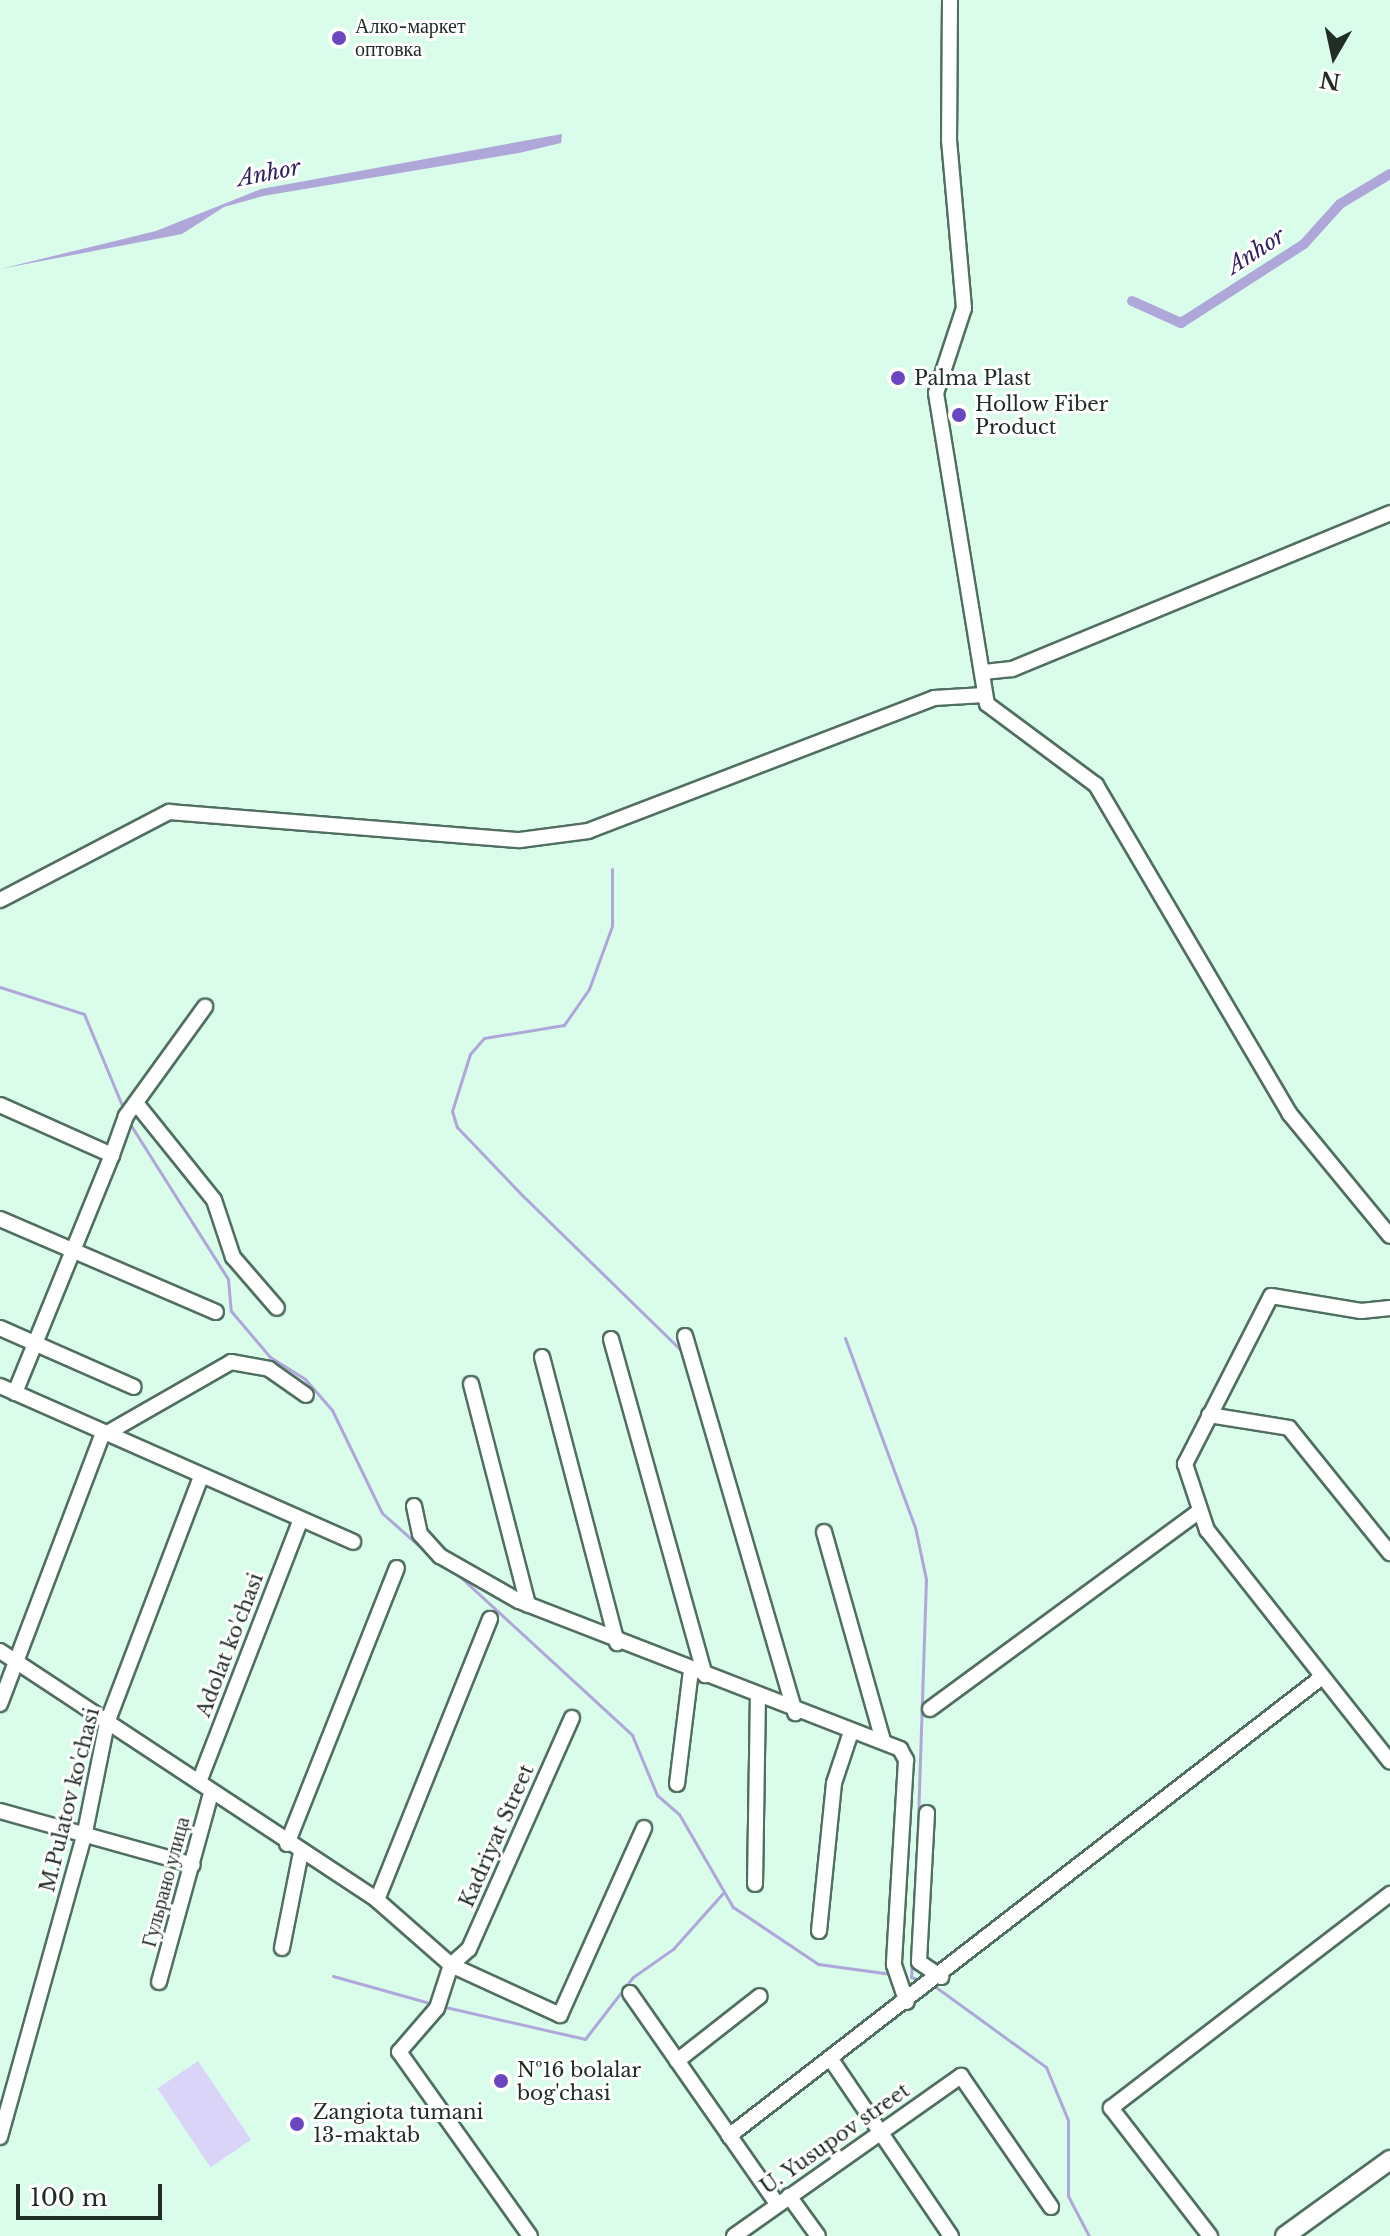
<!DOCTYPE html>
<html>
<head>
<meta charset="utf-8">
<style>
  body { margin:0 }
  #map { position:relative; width:1390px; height:2236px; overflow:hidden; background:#dafceb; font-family:"Libre Baskerville",serif }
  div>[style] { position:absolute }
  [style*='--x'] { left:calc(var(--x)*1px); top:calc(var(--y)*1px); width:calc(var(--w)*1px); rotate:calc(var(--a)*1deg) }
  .green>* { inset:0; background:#dad5f8; transform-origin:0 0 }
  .water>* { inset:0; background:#afa7da }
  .stream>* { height:3px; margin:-1.5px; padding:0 1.5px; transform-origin:1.5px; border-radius:1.5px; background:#afa7da }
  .canal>* { height:10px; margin:-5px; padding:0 5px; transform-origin:5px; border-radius:5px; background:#afa7da }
  .roads { filter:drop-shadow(2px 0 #516f61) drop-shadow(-2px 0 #516f61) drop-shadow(0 2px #516f61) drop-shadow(0 -2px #516f61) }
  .minor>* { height:14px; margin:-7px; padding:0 7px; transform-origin:7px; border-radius:7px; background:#fff }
  .major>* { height:18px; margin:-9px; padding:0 9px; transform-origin:9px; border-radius:9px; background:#fff }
  .dots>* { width:22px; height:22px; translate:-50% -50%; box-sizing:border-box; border:4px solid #fff; border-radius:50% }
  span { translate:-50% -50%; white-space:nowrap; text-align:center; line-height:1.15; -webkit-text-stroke:6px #fff; paint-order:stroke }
  .poi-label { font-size:20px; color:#212e27 }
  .left { translate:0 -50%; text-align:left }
  .street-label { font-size:20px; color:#212e27 }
  .water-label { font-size:22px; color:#32225f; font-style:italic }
  .north { position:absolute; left:1294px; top:16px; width:80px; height:80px; -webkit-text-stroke:6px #fff; paint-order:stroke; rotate:189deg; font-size:22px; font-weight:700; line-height:32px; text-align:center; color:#212e27 }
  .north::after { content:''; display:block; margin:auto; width:28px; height:36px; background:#212e27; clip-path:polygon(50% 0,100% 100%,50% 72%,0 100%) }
  .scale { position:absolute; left:16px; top:2184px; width:146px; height:36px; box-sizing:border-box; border:4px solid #212e27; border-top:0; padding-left:10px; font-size:24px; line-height:28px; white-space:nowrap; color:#212e27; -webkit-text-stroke:6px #fff; paint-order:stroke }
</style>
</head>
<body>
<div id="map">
  <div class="green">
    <div style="left:198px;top:2061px;width:95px;height:49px;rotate:56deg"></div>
  </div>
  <div class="water">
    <div style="clip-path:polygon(562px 134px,561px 143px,519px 153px,263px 196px,224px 207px,182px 234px,0 269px,156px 231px,261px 189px)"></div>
  </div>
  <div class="stream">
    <div style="--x:612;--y:869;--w:57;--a:90"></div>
    <div style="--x:612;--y:926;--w:67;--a:110.1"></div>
    <div style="--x:589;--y:989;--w:44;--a:124.8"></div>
    <div style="--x:564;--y:1025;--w:81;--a:170.8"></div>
    <div style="--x:484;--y:1038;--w:21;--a:131"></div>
    <div style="--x:470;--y:1054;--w:60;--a:107.5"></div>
    <div style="--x:452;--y:1111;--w:17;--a:73"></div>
    <div style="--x:457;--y:1127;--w:94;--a:46.3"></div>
    <div style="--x:522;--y:1195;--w:223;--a:44.3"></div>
    <div style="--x:0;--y:987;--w:88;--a:17.8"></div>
    <div style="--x:84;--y:1014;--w:104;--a:67.4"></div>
    <div style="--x:130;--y:1124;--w:183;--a:57.7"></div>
    <div style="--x:228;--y:1279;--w:32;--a:85"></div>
    <div style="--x:231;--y:1311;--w:60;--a:49.7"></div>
    <div style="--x:270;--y:1357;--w:41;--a:32.2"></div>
    <div style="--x:305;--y:1379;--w:41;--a:48.9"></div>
    <div style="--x:332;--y:1410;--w:114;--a:64.1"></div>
    <div style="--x:382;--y:1513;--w:71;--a:41.6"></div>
    <div style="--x:845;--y:1338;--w:202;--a:69.7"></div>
    <div style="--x:915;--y:1527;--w:53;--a:78.1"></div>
    <div style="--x:926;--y:1579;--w:353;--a:91.9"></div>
    <div style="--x:455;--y:1572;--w:241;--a:42.6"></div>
    <div style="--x:632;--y:1735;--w:65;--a:67.4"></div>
    <div style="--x:657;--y:1795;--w:29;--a:41"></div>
    <div style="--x:679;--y:1814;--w:108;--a:59.9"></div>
    <div style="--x:733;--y:1907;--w:102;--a:33.8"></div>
    <div style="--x:818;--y:1964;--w:74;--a:7.8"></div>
    <div style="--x:912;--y:1960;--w:17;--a:93"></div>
    <div style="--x:911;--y:1977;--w:12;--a:20"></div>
    <div style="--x:333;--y:1976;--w:104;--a:15.6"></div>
    <div style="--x:933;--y:1985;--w:140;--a:36"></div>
    <div style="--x:1046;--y:2067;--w:57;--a:67.5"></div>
    <div style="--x:1068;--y:2120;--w:76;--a:90"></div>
    <div style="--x:1068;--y:2196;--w:45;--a:62.3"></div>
    <div style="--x:441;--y:2006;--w:148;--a:12.9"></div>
    <div style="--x:585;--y:2039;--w:78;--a:-52.3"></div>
    <div style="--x:633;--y:1977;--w:49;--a:-35"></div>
    <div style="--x:673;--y:1949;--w:76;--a:-48.2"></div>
  </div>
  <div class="canal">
    <div style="--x:1132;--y:301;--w:54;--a:24.2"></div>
    <div style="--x:1181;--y:323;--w:146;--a:-32.7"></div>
    <div style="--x:1304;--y:244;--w:54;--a:-48"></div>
    <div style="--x:1340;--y:204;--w:58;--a:-31"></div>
  </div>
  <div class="roads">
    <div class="minor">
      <div style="--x:950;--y:0;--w:140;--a:90.4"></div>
      <div style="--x:949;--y:140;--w:169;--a:84.9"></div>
      <div style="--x:964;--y:308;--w:89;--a:108.2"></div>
      <div style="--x:936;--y:393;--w:315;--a:80.7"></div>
      <div style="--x:987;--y:704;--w:136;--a:36.6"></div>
      <div style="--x:1096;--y:785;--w:381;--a:59.5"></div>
      <div style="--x:1289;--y:1113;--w:159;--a:50.6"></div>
      <div style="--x:984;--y:672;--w:28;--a:-6"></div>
      <div style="--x:1012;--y:669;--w:409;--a:-22.4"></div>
      <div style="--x:0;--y:900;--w:191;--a:-27.5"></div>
      <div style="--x:169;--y:812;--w:352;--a:4.6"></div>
      <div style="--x:520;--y:840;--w:69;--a:-7.5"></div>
      <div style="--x:588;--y:831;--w:371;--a:-21"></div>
      <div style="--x:934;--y:698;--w:50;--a:-3.4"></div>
      <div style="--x:136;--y:1103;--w:124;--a:51.2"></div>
      <div style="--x:214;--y:1200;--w:60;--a:71.6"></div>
      <div style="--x:233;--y:1257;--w:67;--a:49.2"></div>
      <div style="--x:0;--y:1105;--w:123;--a:24.1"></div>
      <div style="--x:112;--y:1155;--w:257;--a:112.2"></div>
      <div style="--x:112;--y:1155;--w:41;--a:-70.3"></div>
      <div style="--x:126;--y:1116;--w:135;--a:-54.1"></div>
      <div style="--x:0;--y:1219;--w:235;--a:23.3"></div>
      <div style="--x:1390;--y:1308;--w:29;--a:174"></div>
      <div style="--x:1361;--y:1311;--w:91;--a:-170.5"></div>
      <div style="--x:1271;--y:1296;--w:189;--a:117.1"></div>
      <div style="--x:1185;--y:1464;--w:70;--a:71.6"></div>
      <div style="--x:1207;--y:1530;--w:295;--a:51.7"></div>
      <div style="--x:0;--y:1328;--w:146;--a:23.8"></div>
      <div style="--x:685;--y:1336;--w:393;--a:73.7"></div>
      <div style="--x:611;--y:1339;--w:349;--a:74.4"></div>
      <div style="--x:542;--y:1357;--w:296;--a:75.3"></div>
      <div style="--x:471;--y:1384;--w:228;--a:75.5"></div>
      <div style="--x:0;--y:1386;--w:386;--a:23.8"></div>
      <div style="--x:1209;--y:1415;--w:81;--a:9.2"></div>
      <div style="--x:1289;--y:1428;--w:161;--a:51.1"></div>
      <div style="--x:414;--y:1506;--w:29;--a:78"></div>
      <div style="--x:420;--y:1534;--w:30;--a:48"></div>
      <div style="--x:440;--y:1556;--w:91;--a:29.7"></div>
      <div style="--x:519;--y:1601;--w:409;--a:21.2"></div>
      <div style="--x:900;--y:1749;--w:13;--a:61"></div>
      <div style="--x:906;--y:1760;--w:205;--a:93.4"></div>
      <div style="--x:894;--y:1965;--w:39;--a:71"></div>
      <div style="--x:824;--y:1532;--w:216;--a:74.2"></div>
      <div style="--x:0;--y:1651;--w:452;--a:33.4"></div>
      <div style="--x:377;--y:1900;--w:98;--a:41.3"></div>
      <div style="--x:451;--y:1965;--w:120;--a:24.6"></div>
      <div style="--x:560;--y:2015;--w:205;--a:-65.8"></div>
      <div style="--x:0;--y:1704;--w:287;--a:-69.2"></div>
      <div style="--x:102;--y:1436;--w:149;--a:-29.8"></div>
      <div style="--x:231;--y:1362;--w:39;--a:10"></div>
      <div style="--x:269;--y:1369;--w:45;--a:35.1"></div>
      <div style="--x:930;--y:1709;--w:331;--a:-36.3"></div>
      <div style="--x:199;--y:1782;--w:279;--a:-68.8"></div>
      <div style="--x:677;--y:1784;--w:115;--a:-83"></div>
      <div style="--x:0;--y:1811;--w:200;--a:15.6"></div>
      <div style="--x:927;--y:1813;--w:149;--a:93.1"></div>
      <div style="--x:919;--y:1962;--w:27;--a:34"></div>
      <div style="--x:287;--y:1844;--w:297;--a:-68.3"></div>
      <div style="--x:755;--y:1884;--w:187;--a:-89.1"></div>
      <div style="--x:377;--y:1900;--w:303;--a:-68.1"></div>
      <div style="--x:819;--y:1931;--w:149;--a:-84.2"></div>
      <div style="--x:834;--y:1783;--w:54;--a:-71.6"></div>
      <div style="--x:282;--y:1948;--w:98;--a:-78.8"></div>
      <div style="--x:159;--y:1982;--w:196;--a:-74.6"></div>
      <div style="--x:630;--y:1993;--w:257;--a:55.1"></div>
      <div style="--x:830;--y:2058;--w:215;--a:55.8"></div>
      <div style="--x:677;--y:2061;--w:105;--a:-38.1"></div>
      <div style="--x:729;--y:2136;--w:750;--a:-37.74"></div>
      <div style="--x:0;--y:2137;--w:317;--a:-74.4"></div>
      <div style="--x:85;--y:1832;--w:111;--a:-78.6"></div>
      <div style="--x:107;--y:1723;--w:260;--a:-69.1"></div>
      <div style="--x:789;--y:2196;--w:49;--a:54.1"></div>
      <div style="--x:530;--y:2236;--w:226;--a:-125.4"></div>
      <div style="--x:399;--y:2052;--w:58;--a:-49.2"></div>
      <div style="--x:437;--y:2008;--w:45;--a:-72"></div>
      <div style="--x:451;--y:1965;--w:24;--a:-42"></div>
      <div style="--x:469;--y:1949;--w:253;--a:-66"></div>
      <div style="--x:734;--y:2236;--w:278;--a:-35.2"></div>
      <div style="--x:961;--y:2076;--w:159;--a:55.5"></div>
      <div style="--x:1210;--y:2236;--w:162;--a:-127.7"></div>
      <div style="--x:1111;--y:2108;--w:352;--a:-37.5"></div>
    </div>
    <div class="major">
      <div style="--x:1285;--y:2236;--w:130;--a:-35.9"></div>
    </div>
  </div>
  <div class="dots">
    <div style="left:339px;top:38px;background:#6947c0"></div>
    <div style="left:898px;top:378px;background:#6947c0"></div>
    <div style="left:959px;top:415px;background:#6947c0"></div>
    <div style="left:501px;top:2081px;background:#6947c0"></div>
    <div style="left:297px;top:2124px;background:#6947c0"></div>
  </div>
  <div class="poi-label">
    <span class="left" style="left:355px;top:38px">Алко-маркет<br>оптовка</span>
    <span class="left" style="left:914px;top:378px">Palma Plast</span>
    <span class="left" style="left:975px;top:416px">Hollow Fiber<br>Product</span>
    <span class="left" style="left:517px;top:2082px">№16 bolalar<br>bog'chasi</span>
    <span class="left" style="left:313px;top:2124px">Zangiota tumani<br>13-maktab</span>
  </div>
  <div class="street-label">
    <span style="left:230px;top:1645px;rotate:-69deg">Adolat ko'chasi</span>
    <span style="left:70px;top:1800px;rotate:-76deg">M.Pulatov ko'chasi</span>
    <span style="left:497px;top:1836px;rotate:-66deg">Kadriyat Street</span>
    <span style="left:166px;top:1882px;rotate:-75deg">Гульрано улица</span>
    <span style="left:835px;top:2139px;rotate:-35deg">U. Yusupov street</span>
  </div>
  <div class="water-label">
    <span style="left:269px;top:173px;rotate:-11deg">Anhor</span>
    <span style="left:1256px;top:251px;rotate:-33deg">Anhor</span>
  </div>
  <div class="north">N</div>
  <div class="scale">100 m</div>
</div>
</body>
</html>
